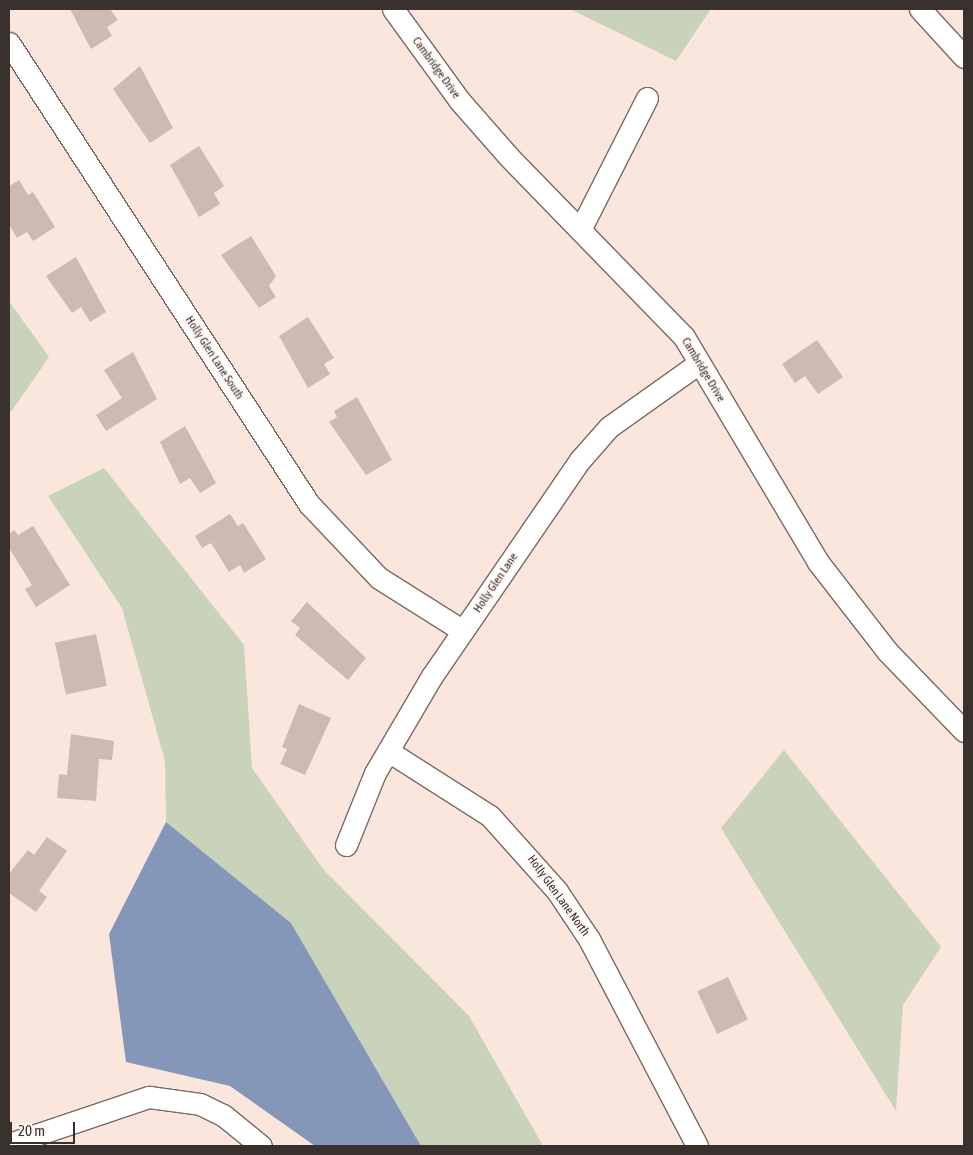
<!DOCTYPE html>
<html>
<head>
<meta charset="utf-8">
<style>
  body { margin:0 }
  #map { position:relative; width:973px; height:1155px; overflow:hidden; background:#fbe6de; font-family:"Asap Condensed",sans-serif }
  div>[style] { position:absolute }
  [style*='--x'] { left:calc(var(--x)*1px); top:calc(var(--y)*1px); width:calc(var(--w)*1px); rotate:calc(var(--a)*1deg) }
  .green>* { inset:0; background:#c8d3ba }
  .water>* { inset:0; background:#8597b8 }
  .building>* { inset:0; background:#cebab2; transform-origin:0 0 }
  .roads { filter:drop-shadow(1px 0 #7b6a63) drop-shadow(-1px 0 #7b6a63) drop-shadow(0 1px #7b6a63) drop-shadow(0 -1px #7b6a63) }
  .minor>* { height:21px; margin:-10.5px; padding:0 10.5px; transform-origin:10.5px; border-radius:10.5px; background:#fff }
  span { translate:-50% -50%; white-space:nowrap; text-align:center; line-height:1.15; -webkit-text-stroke:5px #fff7f3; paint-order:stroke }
  .street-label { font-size:12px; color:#39312e }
  .frame { position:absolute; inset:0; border:10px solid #39312e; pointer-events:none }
  .scale { position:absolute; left:10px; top:1122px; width:65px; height:22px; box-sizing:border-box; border:2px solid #39312e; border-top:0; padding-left:6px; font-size:15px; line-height:18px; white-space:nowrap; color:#39312e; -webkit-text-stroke:4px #fff7f3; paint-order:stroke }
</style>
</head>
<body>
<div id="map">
  <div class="green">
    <div style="clip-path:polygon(570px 9px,711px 9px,676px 61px)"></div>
    <div style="clip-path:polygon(9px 301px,49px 357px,11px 412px,9px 410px)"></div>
    <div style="clip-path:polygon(104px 468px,244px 645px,252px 768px,323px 869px,469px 1016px,543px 1146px,421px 1146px,291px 923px,166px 822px,165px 761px,122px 608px,48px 496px)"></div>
    <div style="clip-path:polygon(784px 750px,941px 947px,903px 1005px,896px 1111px,721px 828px)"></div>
  </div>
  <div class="water">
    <div style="clip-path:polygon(166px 822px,291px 923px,421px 1146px,315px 1146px,230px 1086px,126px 1062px,109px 934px)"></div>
  </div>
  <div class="building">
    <div style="clip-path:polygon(70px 9px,110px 9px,118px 20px,107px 27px,112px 36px,91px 49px)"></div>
    <div style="clip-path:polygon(140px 66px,173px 128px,150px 143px,113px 89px)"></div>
    <div style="clip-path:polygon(199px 146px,224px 186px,214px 193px,220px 204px,199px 217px,170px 165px)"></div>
    <div style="clip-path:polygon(19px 180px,28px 195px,33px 192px,55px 227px,33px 241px,27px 232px,17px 238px,9px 224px,9px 186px)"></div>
    <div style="clip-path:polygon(251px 236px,276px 276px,269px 286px,276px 297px,259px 308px,221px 255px)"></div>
    <div style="clip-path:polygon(76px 257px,106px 312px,90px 322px,81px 307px,72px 313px,46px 276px)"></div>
    <div style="clip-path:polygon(308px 317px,334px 358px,324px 364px,330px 374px,308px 388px,279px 336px)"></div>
    <div style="clip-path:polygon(817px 340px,843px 377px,818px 394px,805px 376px,795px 383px,782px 364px)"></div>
    <div style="clip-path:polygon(133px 352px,157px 399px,106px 431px,96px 415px,122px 398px,104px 370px)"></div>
    <div style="clip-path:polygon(357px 397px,392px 460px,366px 475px,329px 422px,337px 417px,334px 411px)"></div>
    <div style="clip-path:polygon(185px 426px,216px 483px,200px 493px,190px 478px,180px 484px,160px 442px)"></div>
    <div style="clip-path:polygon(230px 514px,238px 526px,243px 523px,266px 559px,244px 573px,240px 565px,229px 572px,211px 543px,202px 548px,195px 536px)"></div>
    <div style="clip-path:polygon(33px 526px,70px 585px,36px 607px,25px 589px,32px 585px,9px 548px,9px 534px,14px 530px,18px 535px)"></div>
    <div style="clip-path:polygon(307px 602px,366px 658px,348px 680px,295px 635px,300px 628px,291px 621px)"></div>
    <div style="left:96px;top:634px;width:53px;height:42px;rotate:78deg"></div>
    <div style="clip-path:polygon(299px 704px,331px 718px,305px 775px,280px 764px,287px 749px,282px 747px)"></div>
    <div style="clip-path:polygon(71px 734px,114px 741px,112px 760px,99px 759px,96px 801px,57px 798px,59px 774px,67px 775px)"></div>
    <div style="clip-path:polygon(47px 837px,67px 851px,39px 891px,47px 897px,36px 912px,9px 893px,9px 874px,28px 850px,34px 855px)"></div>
    <div style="left:728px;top:977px;width:47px;height:34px;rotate:65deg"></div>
  </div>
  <div class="roads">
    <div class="minor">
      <div style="--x:393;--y:9;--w:112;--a:54"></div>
      <div style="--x:459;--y:100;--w:76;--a:48.7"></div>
      <div style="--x:509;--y:157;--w:251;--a:45.8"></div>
      <div style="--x:684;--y:337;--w:262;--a:59.2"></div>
      <div style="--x:818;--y:562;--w:113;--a:52.2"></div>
      <div style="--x:887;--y:651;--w:111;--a:46.1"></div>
      <div style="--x:920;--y:9;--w:65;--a:47.5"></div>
      <div style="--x:9;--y:43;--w:550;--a:56.95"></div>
      <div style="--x:309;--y:504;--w:102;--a:46.6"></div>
      <div style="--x:379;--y:578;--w:99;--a:32.2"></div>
      <div style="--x:580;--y:230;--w:148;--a:-63.1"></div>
      <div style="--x:388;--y:751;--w:121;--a:32.5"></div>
      <div style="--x:490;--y:816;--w:101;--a:48.2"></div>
      <div style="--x:557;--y:891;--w:58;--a:56.3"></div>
      <div style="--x:589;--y:939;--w:233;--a:62.4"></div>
      <div style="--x:346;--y:845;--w:78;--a:-68.1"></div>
      <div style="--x:375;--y:773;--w:113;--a:-59.6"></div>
      <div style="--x:432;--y:676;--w:262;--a:-55.6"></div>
      <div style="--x:580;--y:460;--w:44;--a:-48.7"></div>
      <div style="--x:609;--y:427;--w:110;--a:-35.4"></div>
      <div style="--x:9;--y:1144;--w:148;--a:-18.6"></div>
      <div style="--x:149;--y:1097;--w:51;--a:7.8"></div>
      <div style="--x:200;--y:1104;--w:25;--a:26"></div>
      <div style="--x:223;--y:1115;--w:49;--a:39.2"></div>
    </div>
  </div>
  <div class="street-label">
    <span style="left:436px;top:68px;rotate:54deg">Cambridge Drive</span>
    <span style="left:214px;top:358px;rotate:57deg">Holly Glen Lane South</span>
    <span style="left:703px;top:370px;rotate:59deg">Cambridge Drive</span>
    <span style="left:496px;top:583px;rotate:-56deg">Holly Glen Lane</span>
    <span style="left:558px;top:896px;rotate:54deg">Holly Glen Lane North</span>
  </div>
  <div class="frame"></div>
  <div class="scale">20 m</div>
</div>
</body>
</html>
